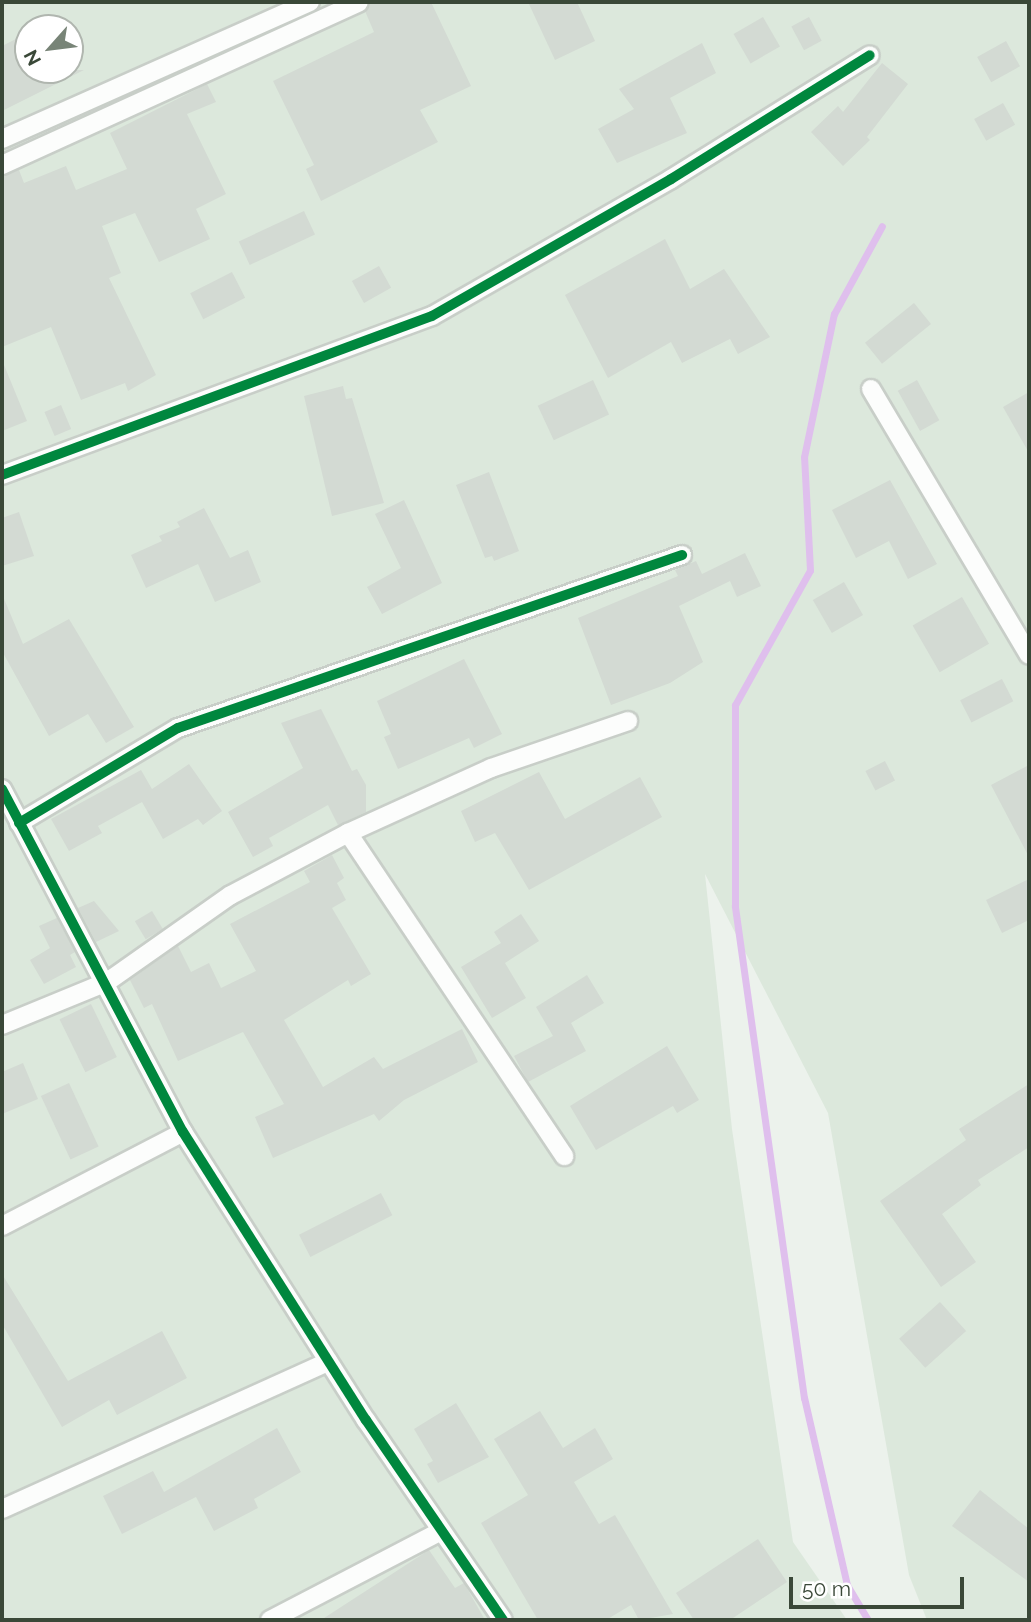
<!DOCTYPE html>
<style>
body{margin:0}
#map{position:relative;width:1031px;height:1622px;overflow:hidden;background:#ecf2ec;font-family:Raleway,sans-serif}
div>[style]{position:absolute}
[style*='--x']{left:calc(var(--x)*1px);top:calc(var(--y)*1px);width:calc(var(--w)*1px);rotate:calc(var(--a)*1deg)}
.residential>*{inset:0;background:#dce8dc}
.stream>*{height:7px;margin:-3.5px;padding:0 3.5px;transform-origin:3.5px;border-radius:3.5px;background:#dfbfed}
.building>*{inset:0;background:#d3dad3;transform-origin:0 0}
.roads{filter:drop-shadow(2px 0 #c8cec8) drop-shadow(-2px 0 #c8cec8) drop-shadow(0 2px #c8cec8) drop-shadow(0 -2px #c8cec8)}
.minor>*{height:18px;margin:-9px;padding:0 9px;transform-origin:9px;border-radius:9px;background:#fcfdfc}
.cycleway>*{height:10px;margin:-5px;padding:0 5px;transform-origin:5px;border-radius:5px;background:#00873e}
span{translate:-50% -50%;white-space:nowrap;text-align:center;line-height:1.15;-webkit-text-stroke:5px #fff;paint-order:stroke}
.frame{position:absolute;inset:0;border:4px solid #3a4838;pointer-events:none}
.north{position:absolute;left:14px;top:14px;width:70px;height:70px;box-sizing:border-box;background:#fff;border:2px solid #b0b6af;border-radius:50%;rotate:242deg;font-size:19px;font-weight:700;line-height:28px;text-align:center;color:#3a4838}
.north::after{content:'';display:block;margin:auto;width:24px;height:32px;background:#788477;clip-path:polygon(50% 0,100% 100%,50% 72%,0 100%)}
.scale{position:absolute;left:789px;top:1577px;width:175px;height:32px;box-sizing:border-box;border:4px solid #3a4838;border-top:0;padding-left:9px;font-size:21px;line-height:24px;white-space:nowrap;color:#3a4838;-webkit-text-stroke:5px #fff;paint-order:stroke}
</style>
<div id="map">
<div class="residential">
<div style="clip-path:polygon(evenodd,2px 2px,1029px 2px,1029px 1620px,927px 1620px,909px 1575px,828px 1113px,705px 874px,732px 1129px,793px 1542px,847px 1620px,2px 1620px,2px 2px,28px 28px,70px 28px,70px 70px,28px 70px,28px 28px)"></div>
</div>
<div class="stream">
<div style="--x:868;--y:1620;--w:41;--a:-121"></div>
<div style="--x:847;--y:1585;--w:192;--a:-102.9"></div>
<div style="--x:804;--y:1398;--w:497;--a:-98"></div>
<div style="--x:735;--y:906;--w:201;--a:-90"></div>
<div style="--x:735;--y:705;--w:154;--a:-60.9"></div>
<div style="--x:810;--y:570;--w:113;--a:-93"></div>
<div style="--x:804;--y:457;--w:146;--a:-78.2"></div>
<div style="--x:834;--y:314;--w:100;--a:-61.4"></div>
</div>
<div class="building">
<div style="clip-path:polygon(370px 2px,431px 2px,471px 86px,420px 110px,438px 142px,321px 201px,306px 169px,314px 165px,273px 81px,374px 32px,365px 11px)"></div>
<div style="clip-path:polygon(528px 2px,577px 2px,595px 41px,555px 60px)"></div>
<div style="left:763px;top:17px;width:34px;height:34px;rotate:60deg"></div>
<div style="left:809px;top:17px;width:27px;height:20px;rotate:62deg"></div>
<div style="clip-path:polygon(28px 33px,28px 70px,84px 70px,2px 111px,2px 46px)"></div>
<div style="left:1006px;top:41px;width:29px;height:33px;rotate:61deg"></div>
<div style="clip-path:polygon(702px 43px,716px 73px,670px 98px,687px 133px,617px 163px,598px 129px,634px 109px,619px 89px)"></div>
<div style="clip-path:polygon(882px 63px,908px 84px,867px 137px,870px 140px,843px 166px,811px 132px,838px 106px,843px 112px)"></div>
<div style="clip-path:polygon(207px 84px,216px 102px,187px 114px,226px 194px,196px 209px,210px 239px,159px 262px,135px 213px,102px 226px,121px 273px,109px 278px,156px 375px,128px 391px,125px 383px,81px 400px,51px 327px,2px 347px,2px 176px,19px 170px,24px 183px,66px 166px,76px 190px,127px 169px,110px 133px)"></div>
<div style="left:1003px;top:103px;width:25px;height:33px;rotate:61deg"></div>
<div style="left:304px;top:211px;width:26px;height:72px;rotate:65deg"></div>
<div style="clip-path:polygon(665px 239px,690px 289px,724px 269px,770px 337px,738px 354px,730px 339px,682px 363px,671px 342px,608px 378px,565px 295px)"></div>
<div style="left:379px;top:266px;width:25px;height:31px;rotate:61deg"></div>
<div style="left:232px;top:272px;width:29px;height:47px;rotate:63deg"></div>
<div style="left:914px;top:303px;width:27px;height:63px;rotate:51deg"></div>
<div style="clip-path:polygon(2px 360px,27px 421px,2px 431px)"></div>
<div style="left:593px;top:380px;width:38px;height:61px;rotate:65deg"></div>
<div style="left:917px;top:380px;width:46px;height:22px;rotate:61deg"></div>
<div style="clip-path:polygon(343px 386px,346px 399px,352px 398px,384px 503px,332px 516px,304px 396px)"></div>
<div style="clip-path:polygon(1029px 392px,1029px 453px,1003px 407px)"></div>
<div style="left:61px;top:405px;width:26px;height:18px;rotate:67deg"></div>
<div style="clip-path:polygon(489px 472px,519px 551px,494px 561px,492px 556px,485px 558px,456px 485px)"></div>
<div style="clip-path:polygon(890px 480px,937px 564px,908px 579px,889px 541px,856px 558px,832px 510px)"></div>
<div style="clip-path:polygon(404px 500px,442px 583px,382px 614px,367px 587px,401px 568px,375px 514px)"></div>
<div style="clip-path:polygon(204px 508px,230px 558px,248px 550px,261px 582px,215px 602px,198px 564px,146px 588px,131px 555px,162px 541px,159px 536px,180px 527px,177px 522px)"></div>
<div style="clip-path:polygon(19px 512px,34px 556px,2px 566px,2px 518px)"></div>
<div style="clip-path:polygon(745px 553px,761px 586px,737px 597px,730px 581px,679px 606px,703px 662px,670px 683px,611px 705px,578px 618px,678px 576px,675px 570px,696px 561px,702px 574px)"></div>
<div style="left:844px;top:582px;width:38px;height:36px;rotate:60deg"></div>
<div style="clip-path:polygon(2px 594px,23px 644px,69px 619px,134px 727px,106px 743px,88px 714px,49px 736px,2px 651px)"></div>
<div style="left:962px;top:597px;width:54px;height:57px;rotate:60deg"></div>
<div style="clip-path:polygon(464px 659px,502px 734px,474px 748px,469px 738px,398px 769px,384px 737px,391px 734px,377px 701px)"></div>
<div style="left:1002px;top:679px;width:25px;height:47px;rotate:63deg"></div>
<div style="clip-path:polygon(321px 709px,352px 771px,357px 769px,366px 785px,366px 812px,338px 825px,328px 805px,269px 838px,273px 846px,253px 857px,228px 812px,303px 768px,281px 723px)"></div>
<div style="left:885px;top:761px;width:22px;height:22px;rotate:63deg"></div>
<div style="clip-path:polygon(189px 764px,222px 811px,203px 825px,198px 819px,163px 839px,142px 802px,98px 826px,102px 833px,69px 851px,51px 819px,141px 770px,152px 789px)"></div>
<div style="clip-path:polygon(1029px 765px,1029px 857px,991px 785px)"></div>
<div style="clip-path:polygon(539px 772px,565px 819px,640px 777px,662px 817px,529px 890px,495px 833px,475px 842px,461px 811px)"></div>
<div style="clip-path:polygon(332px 855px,344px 878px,337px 883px,346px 900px,332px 908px,371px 974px,351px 986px,348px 980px,284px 1020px,323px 1087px,374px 1057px,383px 1069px,462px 1029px,478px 1062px,404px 1100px,379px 1121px,374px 1114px,273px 1158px,255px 1117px,284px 1104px,243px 1032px,178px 1061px,152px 1004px,144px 1008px,130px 980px,178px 946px,191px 972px,209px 963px,221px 988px,256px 971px,230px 924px,310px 882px,304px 871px)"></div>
<div style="clip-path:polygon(1029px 879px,1029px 920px,1002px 933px,986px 900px)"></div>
<div style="clip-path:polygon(94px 901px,119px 931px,96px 942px,78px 908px)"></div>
<div style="left:152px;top:911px;width:21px;height:20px;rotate:59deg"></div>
<div style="clip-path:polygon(521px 914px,539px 941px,505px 963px,526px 998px,492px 1018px,461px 967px,501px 943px,494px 932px)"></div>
<div style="clip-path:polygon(57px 918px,75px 952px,70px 955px,76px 967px,44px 984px,30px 960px,50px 948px,39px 926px)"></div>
<div style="clip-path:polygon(587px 975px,604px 1003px,571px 1023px,586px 1051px,528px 1082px,514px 1056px,553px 1036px,536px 1007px)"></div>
<div style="left:91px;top:1004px;width:59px;height:35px;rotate:64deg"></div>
<div style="clip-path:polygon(667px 1046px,699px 1100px,677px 1113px,673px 1106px,596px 1150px,570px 1106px)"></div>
<div style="clip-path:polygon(23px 1063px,38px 1099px,2px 1114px,2px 1072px)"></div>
<div style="left:69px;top:1083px;width:70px;height:31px;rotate:65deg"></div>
<div style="clip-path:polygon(1029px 1084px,1029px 1147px,978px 1180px,981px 1185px,942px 1214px,976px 1262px,941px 1287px,880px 1201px,966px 1140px,959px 1129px)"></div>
<div style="left:381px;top:1193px;width:25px;height:92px;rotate:63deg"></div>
<div style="clip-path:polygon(2px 1274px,68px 1381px,162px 1331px,187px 1378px,117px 1415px,109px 1400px,62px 1427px,2px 1324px)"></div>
<div style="left:940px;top:1302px;width:39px;height:55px;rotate:48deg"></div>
<div style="clip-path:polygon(456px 1403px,489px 1457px,438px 1483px,427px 1464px,433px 1461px,414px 1429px)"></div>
<div style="clip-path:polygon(540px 1411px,563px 1448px,595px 1428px,613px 1459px,574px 1482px,599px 1524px,615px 1515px,673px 1614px,639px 1620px,631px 1605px,606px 1620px,538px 1620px,481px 1523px,528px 1495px,494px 1439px)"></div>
<div style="clip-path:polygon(277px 1428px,301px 1472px,254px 1499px,258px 1508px,214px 1531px,196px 1497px,122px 1534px,103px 1496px,153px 1471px,164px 1492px)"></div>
<div style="clip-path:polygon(980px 1490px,1029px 1529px,1029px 1582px,952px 1526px)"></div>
<div style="clip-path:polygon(758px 1539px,787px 1582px,730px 1620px,694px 1620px,676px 1593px)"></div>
<div style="clip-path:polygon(429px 1550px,455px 1588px,464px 1583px,485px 1620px,321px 1620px)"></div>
</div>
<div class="roads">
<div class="minor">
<div style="--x:2;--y:139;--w:337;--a:-24"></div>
<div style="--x:2;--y:165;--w:392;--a:-24.5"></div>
<div style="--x:871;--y:389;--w:309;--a:59.3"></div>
<div style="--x:2;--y:475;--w:458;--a:-20.3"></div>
<div style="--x:432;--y:316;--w:275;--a:-29.8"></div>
<div style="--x:671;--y:179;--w:234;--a:-31.9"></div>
<div style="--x:2;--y:789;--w:388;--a:62.2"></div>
<div style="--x:183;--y:1132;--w:341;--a:57.6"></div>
<div style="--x:366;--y:1420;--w:242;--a:55.6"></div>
<div style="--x:19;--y:823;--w:185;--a:-30.9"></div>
<div style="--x:178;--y:728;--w:533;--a:-18.94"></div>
<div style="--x:348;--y:833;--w:389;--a:56.2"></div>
<div style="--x:2;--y:1025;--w:113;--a:-22.3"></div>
<div style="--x:107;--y:982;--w:151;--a:-35.1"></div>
<div style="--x:231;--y:895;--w:132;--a:-27.9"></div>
<div style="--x:348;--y:833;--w:157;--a:-24.4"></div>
<div style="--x:491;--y:768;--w:145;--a:-18.9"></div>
<div style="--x:2;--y:1226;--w:204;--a:-27.4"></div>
<div style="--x:2;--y:1509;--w:358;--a:-24.3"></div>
<div style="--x:270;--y:1620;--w:191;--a:-27.5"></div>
</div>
</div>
<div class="cycleway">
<div style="--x:2;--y:475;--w:458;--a:-20.3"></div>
<div style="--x:432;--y:316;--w:275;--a:-29.8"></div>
<div style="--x:671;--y:179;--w:234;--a:-31.9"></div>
<div style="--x:2;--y:789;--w:388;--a:62.2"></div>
<div style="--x:183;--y:1132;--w:341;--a:57.6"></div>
<div style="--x:366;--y:1420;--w:242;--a:55.6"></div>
<div style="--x:19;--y:823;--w:185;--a:-30.9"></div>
<div style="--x:178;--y:728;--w:533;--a:-18.94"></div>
</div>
<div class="frame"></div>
<div class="north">N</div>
<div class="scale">50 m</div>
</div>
